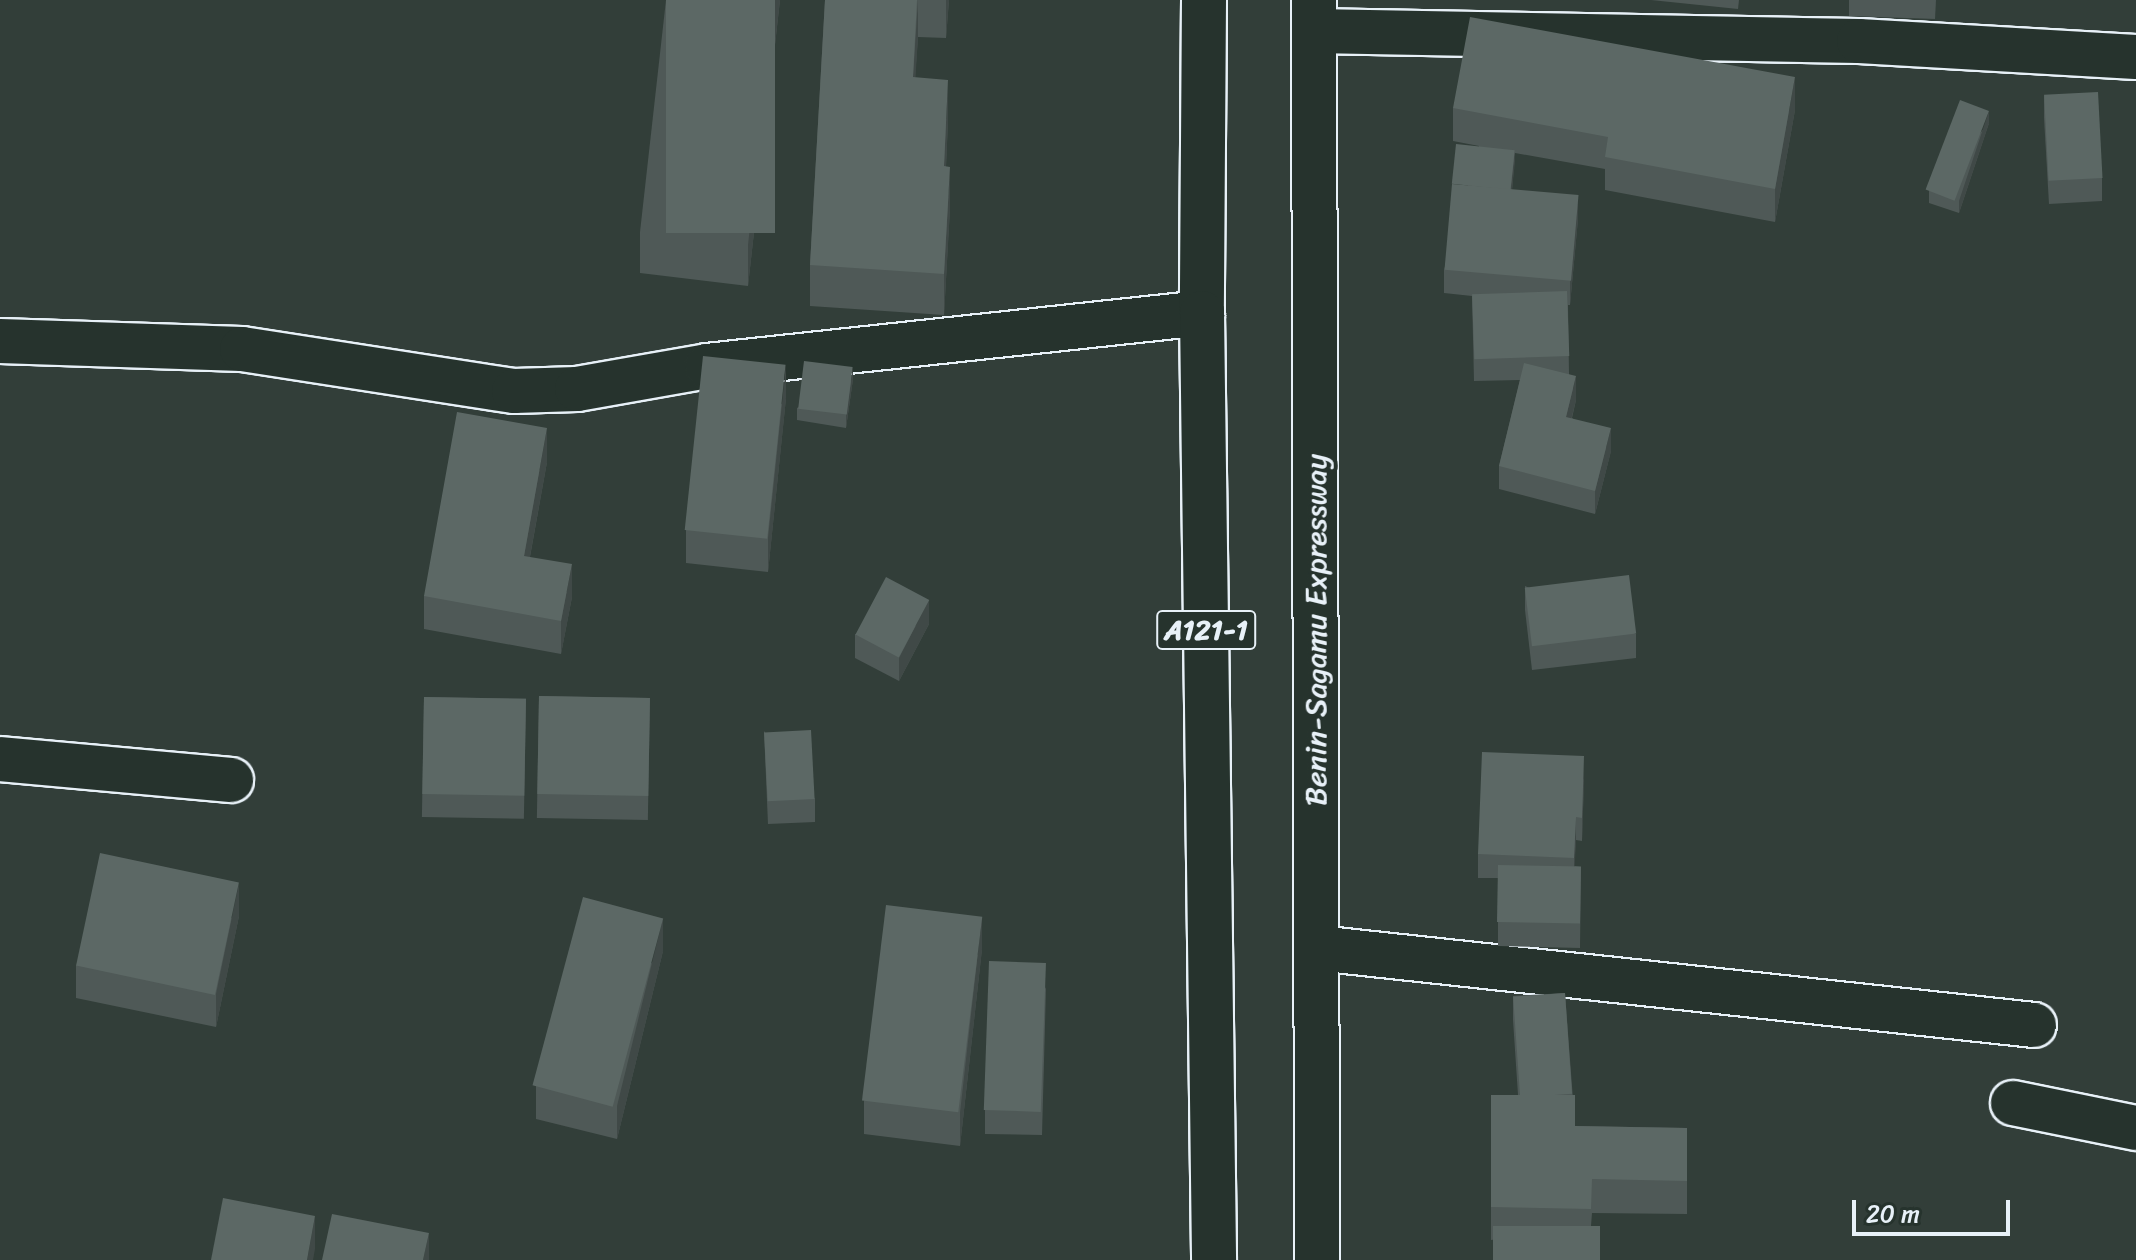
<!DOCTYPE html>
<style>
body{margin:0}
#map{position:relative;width:2136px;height:1260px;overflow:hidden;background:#323e39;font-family:Sriracha,sans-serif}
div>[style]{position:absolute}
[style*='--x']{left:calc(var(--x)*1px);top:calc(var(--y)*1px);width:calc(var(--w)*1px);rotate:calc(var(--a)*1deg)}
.roads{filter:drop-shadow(2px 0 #e8f1f8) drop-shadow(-2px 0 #e8f1f8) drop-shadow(0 2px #e8f1f8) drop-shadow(0 -2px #e8f1f8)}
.street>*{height:44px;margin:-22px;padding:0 22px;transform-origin:22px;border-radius:22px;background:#26332d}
.highway>*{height:44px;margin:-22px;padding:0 22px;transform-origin:22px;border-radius:22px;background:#26332d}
.wall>*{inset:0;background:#4f5957;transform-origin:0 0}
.shaded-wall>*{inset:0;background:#404947}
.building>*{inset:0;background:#5c6865;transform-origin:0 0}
span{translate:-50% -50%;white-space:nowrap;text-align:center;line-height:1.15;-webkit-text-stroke:8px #26332d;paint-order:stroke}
.shield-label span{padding:2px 6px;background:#26332d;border:2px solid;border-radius:6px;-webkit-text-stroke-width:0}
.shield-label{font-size:28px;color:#e8f1f8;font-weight:700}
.street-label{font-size:30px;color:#e8f1f8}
.scale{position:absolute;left:1852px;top:1200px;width:158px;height:36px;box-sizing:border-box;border:4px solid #e8f1f8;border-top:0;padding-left:10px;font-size:24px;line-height:28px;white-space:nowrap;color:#e8f1f8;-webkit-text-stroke:6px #26332d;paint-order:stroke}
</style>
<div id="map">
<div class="roads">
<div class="street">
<div style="--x:1314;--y:31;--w:545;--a:1.05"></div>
<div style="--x:1859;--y:41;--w:277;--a:3.3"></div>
<div style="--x:0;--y:341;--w:242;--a:1.9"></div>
<div style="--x:242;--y:349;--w:275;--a:8.8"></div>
<div style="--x:514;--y:391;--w:63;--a:-1.8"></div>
<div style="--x:577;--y:389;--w:132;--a:-10"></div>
<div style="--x:707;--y:366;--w:498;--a:-6.1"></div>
<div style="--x:0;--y:759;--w:232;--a:5.2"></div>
<div style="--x:1317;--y:948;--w:721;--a:6.13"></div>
<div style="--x:2013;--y:1103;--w:126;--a:11.5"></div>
</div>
<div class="highway">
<div style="--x:1204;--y:0;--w:313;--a:90.4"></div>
<div style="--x:1202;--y:313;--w:947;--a:89.27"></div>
<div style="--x:1314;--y:0;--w:1260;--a:89.86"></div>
</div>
</div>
<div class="wall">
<div style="clip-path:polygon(666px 0,780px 0,748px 286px,640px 273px,640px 232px)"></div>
<div style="clip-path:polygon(825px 0,949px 0,946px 38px,918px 37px,915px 78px,948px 121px,946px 167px,950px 208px,944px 315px,810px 306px,810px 265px)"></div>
<div style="clip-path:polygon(1651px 0,1739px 0,1738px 9px)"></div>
<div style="clip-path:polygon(1849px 0,1936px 0,1935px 19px,1849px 16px)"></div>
<div style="clip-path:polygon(2044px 95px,2102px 178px,2102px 201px,2049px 204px,2044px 118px)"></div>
<div style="clip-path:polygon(1453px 108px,1795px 110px,1775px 222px,1605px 190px,1605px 169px,1515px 153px,1512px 190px,1578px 219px,1570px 305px,1568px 305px,1569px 374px,1576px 400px,1572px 418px,1611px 451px,1595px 514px,1499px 489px,1499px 466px,1520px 380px,1474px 381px,1472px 296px,1444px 293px,1444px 270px,1479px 146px,1453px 141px)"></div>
<div style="clip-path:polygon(1989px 123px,1959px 213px,1929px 203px,1929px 191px)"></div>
<div style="clip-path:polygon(853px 379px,846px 428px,797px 420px,797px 408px)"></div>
<div style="clip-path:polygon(786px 398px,768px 572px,686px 563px,686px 530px)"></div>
<div style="clip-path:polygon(547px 462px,530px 557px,572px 597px,561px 654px,424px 629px,424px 596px)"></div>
<div style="clip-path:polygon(1525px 586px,1636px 634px,1636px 658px,1532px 670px,1525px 610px)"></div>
<div style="clip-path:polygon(929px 624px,899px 681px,855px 658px,855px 634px)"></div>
<div style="left:539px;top:696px;width:111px;height:122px;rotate:1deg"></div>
<div style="left:424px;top:697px;width:102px;height:120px;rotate:1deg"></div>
<div style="clip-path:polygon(764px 731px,815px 799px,815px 822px,768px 824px)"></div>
<div style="clip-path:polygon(1584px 779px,1582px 841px,1576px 840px,1574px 866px,1581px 867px,1580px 948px,1498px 946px,1498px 878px,1478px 878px,1478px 854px)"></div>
<div style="clip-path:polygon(239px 916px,216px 1027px,76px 998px,76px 965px)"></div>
<div style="clip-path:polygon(982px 949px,960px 1146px,864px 1134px,864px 1101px)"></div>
<div style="clip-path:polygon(663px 951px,617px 1139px,536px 1119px,536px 1086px)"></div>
<div style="clip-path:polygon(1046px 987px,1042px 1135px,985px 1134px,985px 1110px)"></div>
<div style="clip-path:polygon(1565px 993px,1575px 1126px,1687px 1128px,1687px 1214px,1592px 1213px,1591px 1226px,1491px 1240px,1491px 1095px,1518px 1095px,1513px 1020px,1513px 996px)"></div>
</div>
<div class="shaded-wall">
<div style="clip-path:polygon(775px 0,780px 0,748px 286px,748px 245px)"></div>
<div style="clip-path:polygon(918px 0,918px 37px,913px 118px,913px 77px)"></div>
<div style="clip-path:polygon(946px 0,949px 0,946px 38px)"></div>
<div style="clip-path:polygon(1795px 77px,1795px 110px,1775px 222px,1775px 189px)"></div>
<div style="clip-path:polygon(948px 80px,948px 121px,944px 207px,944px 166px)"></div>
<div style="clip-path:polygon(1989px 111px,1989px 123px,1959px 213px,1959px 201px)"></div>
<div style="clip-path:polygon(1515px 150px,1515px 162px,1510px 208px,1510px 196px)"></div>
<div style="clip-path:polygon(950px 167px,950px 208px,944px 315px,944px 274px)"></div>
<div style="clip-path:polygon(1578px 196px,1578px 219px,1570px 305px,1570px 282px)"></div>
<div style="clip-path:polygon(786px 365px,786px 398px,768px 572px,768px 538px)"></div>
<div style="clip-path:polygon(853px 367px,853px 379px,846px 428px,846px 416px)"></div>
<div style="clip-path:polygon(1576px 376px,1576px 400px,1566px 440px,1566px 417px)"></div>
<div style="clip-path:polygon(547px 428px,547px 462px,524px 589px,524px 556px)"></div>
<div style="clip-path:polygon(1611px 428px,1611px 451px,1595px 514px,1595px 491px)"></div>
<div style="clip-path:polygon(572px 564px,572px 597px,561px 654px,561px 621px)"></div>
<div style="clip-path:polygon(929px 600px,929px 624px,899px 681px,899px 658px)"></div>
<div style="clip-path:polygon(1584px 756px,1584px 779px,1582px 841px,1582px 818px)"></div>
<div style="clip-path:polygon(1576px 817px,1576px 840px,1574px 881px,1574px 858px)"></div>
<div style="clip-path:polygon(239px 883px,239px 916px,216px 1027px,216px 994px)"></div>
<div style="clip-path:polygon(982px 916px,982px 949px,960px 1146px,960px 1113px)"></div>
<div style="clip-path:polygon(663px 918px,663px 951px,617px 1139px,617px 1106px)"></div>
<div style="clip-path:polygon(315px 1216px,315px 1249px,313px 1260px,307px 1260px)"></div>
<div style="clip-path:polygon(429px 1233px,429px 1260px,423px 1260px)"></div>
</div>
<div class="building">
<div style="left:666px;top:0;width:109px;height:233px"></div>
<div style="clip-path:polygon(825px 0,917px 0,913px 77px,948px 80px,944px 166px,950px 167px,944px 274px,810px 265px)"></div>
<div style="clip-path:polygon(1470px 17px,1795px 77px,1775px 189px,1605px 157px,1608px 137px,1453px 108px)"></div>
<div style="left:2098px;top:92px;width:86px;height:54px;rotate:87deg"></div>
<div style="left:1960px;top:100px;width:31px;height:96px;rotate:21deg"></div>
<div style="left:1456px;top:144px;width:59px;height:40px;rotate:6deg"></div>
<div style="left:1452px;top:184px;width:127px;height:86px;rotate:5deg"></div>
<div style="left:1567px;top:291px;width:65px;height:95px;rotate:88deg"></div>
<div style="left:703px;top:356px;width:83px;height:175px;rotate:6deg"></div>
<div style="left:804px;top:361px;width:49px;height:48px;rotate:7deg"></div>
<div style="clip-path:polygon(1524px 363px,1576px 376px,1566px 417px,1611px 428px,1595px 491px,1499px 466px)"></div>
<div style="clip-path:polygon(457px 412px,547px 428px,524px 556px,572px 564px,561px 621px,424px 596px)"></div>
<div style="left:1629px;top:575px;width:59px;height:105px;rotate:83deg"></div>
<div style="left:886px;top:577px;width:49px;height:65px;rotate:28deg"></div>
<div style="left:539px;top:696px;width:111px;height:98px;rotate:1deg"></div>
<div style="left:424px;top:697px;width:102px;height:97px;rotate:1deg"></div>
<div style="left:811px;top:730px;width:69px;height:47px;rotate:87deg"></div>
<div style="clip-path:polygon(1482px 752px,1584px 756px,1582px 818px,1576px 817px,1574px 858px,1478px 854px)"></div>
<div style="left:100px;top:853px;width:142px;height:115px;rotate:12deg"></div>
<div style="left:1498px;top:865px;width:83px;height:57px;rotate:1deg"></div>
<div style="left:583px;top:897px;width:83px;height:195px;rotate:15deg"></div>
<div style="left:886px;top:905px;width:97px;height:197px;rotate:7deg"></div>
<div style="left:989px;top:961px;width:57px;height:149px;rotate:2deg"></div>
<div style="left:1565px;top:993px;width:101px;height:52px;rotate:86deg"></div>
<div style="clip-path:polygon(1491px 1095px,1575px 1095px,1575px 1126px,1687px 1128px,1687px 1181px,1592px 1179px,1591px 1209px,1491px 1207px)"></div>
<div style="clip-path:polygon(223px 1198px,315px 1216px,307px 1260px,211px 1260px)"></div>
<div style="clip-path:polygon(332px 1214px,429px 1233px,423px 1260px,322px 1260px)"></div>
<div style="left:1600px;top:1226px;width:34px;height:107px;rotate:90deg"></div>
</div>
<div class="shield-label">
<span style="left:1206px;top:630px">A121-1</span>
</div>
<div class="street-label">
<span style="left:1316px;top:630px;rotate:-90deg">Benin-Sagamu Expressway</span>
</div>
<div class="scale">20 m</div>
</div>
